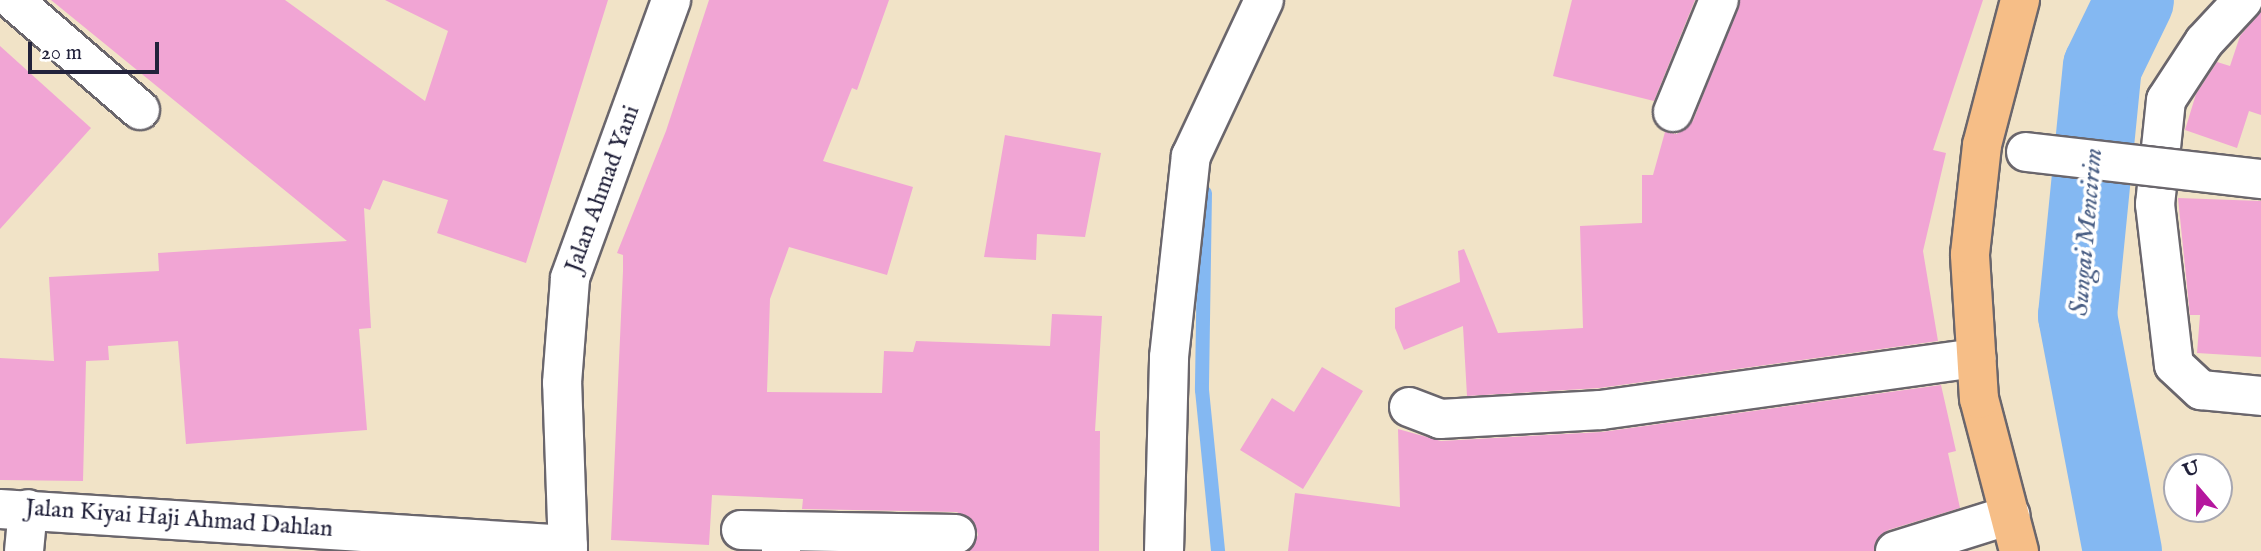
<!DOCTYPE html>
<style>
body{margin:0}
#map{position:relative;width:2261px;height:551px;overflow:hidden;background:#f1e3c7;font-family:"IM FELL English",serif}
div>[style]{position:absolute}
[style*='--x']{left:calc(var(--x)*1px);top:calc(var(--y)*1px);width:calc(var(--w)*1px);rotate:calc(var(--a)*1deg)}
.stream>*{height:14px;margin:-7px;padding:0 7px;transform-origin:7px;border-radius:7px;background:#84b8f2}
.river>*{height:79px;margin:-39.5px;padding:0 39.5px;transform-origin:39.5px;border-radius:39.5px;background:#84b8f2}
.building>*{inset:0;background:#f1a5d4}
.roads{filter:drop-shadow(2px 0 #6a666c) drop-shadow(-2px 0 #6a666c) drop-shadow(0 2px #6a666c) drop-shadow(0 -2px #6a666c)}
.minor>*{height:38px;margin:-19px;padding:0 19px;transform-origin:19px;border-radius:19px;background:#fff}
.tertiary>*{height:38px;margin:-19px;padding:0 19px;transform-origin:19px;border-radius:19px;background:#fff}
.primary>*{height:38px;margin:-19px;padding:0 19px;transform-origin:19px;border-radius:19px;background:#f6be87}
.bridges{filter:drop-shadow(2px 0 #6a666c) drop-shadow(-2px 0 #6a666c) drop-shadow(0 2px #6a666c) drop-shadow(0 -2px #6a666c)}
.minor-bridge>*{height:38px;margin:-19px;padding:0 19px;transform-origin:19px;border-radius:19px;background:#fff}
span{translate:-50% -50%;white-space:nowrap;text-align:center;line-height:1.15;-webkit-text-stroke:7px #fff;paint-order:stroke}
.street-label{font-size:24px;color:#22223b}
.water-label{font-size:26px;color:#495e84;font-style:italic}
.north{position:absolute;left:2163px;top:453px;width:70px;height:70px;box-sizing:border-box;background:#fff;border:2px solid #a7a7b1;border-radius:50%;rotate:340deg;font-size:19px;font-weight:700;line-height:28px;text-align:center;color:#22223b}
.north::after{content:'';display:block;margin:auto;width:24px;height:32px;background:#b5179e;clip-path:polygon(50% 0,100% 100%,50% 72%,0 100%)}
.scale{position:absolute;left:28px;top:42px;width:131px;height:32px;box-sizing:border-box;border:4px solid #22223b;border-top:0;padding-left:9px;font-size:21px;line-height:24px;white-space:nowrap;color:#22223b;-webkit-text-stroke:5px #fff;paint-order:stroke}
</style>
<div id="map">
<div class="stream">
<div style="--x:1205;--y:193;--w:197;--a:90.9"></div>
<div style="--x:1202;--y:390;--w:162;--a:84.3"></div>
</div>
<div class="river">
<div style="--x:2122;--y:551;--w:240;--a:-100.8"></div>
<div style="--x:2077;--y:315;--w:250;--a:-84.3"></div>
<div style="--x:2102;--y:66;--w:73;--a:-64.1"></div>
</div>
<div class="building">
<div style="clip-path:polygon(51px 0,285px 0,425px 101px,448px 31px,385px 0,608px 0,526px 263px,437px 233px,448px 200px,383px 180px,370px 210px,364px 208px,371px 328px,359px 329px,367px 430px,186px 444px,178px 341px,108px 346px,109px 360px,86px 361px,83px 481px,0 480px,0 358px,54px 361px,49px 277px,159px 271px,158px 253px,347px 241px)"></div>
<div style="clip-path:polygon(709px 0,889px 0,857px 90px,852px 88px,823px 161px,913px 187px,887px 275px,789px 247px,770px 299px,767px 392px,882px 393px,884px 351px,913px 352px,916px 341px,1050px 346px,1052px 314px,1102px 316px,1095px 431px,1100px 431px,1099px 551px,969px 551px,978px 535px,975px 524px,957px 512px,802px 509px,803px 499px,712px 495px,709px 545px,611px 540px,623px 271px,623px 255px,617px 253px,666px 131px)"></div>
<div style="clip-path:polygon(1572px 0,1695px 0,1654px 101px,1553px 76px)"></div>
<div style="clip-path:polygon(1740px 0,1983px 0,1933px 150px,1946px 153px,1923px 251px,1938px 341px,1599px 388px,1467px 396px,1463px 326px,1404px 350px,1395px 328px,1395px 308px,1460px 282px,1458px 251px,1464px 249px,1498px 333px,1583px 328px,1580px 226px,1642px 223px,1642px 175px,1653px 175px,1665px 132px,1677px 134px,1693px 121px)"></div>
<div style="clip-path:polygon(2261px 11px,2261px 115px,2249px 111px,2237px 148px,2185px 130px,2196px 94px,2217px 62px,2230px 66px,2240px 36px)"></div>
<div style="clip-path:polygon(0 46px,91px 128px,0 229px)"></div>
<div style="clip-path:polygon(1005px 135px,1101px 153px,1085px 237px,1037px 234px,1036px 260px,984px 257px)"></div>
<div style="clip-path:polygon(2178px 198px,2261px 201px,2261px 357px,2197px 353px,2200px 315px,2190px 315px)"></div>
<div style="clip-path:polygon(1322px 367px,1363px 391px,1303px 489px,1240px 450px,1272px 398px,1294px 412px)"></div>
<div style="clip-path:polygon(1941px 385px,1956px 451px,1948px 453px,1960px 508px,1888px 530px,1879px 537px,1874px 551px,1288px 551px,1295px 493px,1400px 507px,1398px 429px,1441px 441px,1602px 432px)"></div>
</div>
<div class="roads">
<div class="minor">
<div style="--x:13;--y:0;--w:168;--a:40.9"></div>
<div style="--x:2243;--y:0;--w:57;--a:132.9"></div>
<div style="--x:2204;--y:42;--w:69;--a:123.2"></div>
<div style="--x:2166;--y:100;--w:105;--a:96"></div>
<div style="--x:2155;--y:204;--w:162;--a:83.3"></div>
<div style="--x:2174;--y:365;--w:37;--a:43"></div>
<div style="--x:2201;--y:390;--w:60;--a:5.7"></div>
<div style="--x:1673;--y:112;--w:121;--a:-67.7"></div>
<div style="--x:1409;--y:407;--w:33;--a:21"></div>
<div style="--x:1440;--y:419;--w:161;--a:-3.2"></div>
<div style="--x:1601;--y:410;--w:379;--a:-7.9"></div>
<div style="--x:741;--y:530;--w:40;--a:1.4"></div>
<div style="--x:781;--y:531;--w:20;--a:90"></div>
<div style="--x:781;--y:531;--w:175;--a:1"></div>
<div style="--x:24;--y:551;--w:42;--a:-84.6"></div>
<div style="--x:1164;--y:551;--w:194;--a:-88.5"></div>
<div style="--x:1169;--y:357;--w:202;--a:-83.8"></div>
<div style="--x:1191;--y:156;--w:172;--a:-64.9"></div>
<div style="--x:1895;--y:551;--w:121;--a:-17.4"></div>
</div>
<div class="tertiary">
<div style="--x:0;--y:509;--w:569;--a:3.63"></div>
<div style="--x:568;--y:551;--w:168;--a:-92"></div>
<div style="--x:562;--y:383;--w:105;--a:-85.6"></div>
<div style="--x:570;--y:278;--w:296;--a:-70"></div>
</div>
<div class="primary">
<div style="--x:2019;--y:551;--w:157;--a:-104.7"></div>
<div style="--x:1979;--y:399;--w:145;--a:-93.6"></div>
<div style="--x:1970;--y:254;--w:110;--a:-83.7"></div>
<div style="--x:1982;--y:145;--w:150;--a:-75.3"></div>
</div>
</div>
<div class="bridges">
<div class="minor-bridge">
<div style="--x:2026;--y:152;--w:237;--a:6.6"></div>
</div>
</div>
<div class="street-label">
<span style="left:603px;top:189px;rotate:-70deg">Jalan Ahmad Yani</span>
<span style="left:179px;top:519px;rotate:4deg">Jalan Kiyai Haji Ahmad Dahlan</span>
</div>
<div class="water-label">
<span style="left:2087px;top:232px;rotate:-85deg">Sungai Mencirim</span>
</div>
<div class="north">U</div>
<div class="scale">20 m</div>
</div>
